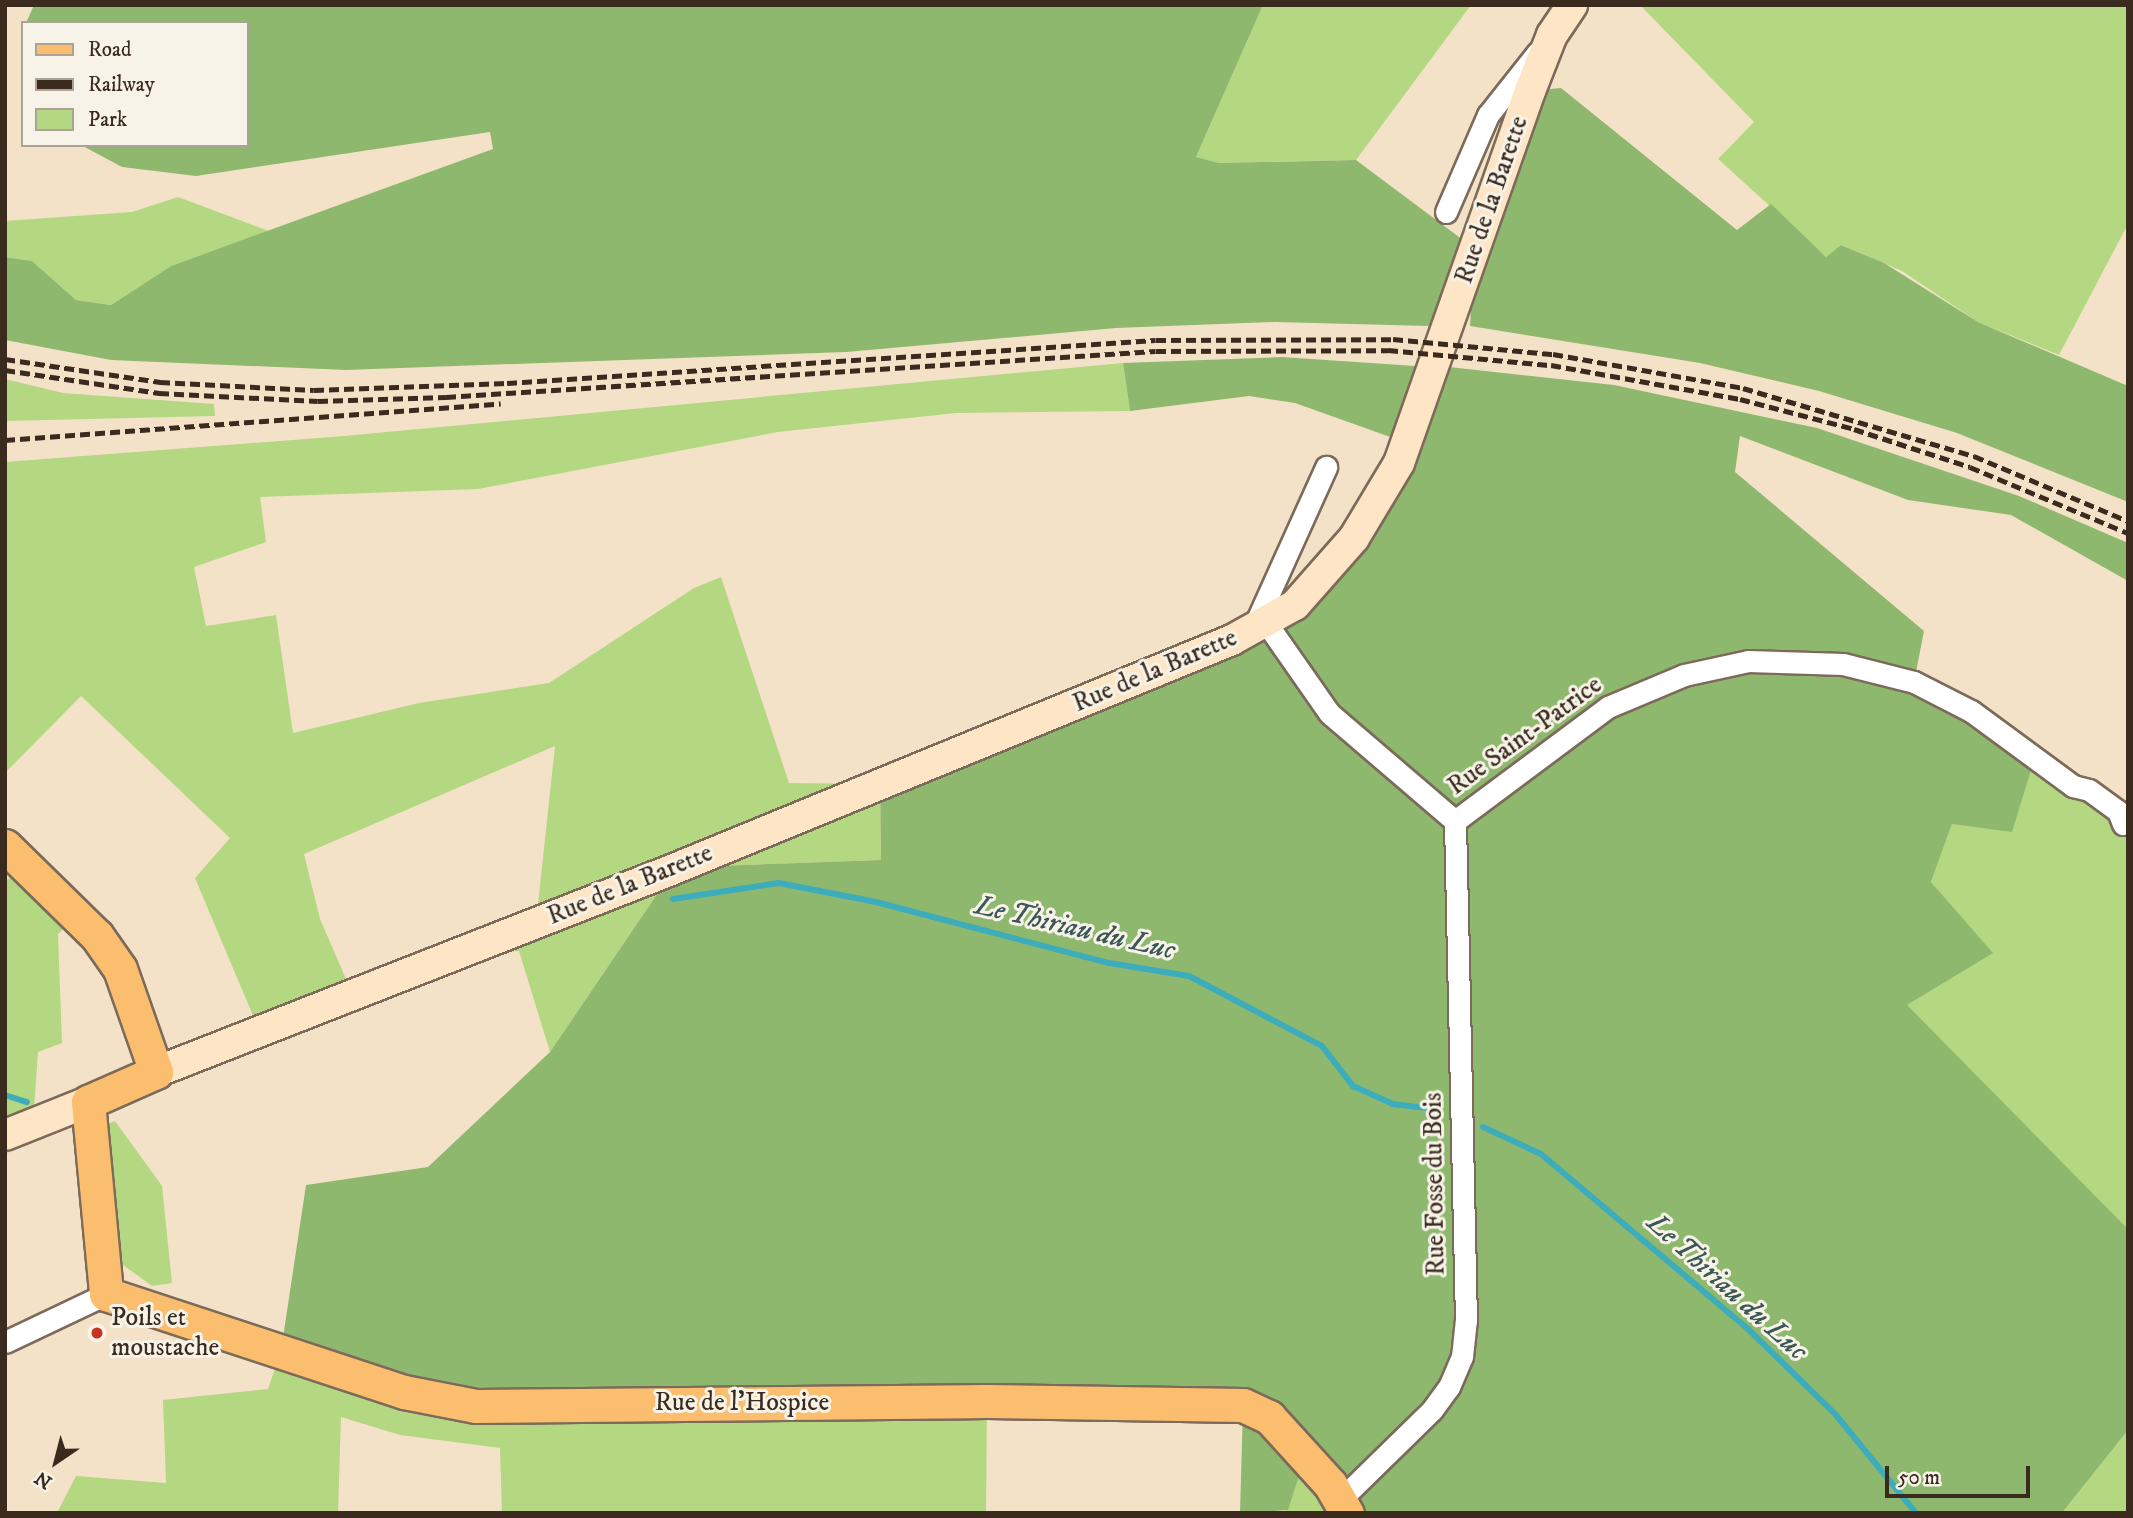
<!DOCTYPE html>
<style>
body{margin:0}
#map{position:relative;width:2133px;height:1518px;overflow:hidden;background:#f4e2c8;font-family:"IM FELL DW Pica",serif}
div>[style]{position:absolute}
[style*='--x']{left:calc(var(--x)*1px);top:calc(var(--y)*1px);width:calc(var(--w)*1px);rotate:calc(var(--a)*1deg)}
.green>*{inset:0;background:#b4d881}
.forest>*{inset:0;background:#8fb86f}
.stream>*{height:6px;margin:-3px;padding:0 3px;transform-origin:3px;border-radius:3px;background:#3dacbb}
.roads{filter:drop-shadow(2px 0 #7c6a5a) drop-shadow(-2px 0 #7c6a5a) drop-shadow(0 2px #7c6a5a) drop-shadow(0 -2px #7c6a5a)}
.street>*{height:21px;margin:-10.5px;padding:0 10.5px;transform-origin:10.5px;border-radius:10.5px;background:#fff}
.secondary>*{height:30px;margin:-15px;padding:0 15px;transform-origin:15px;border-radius:15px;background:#fde5c5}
.primary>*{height:33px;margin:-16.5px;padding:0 16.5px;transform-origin:16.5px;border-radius:16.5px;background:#fbbe6e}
.rail>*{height:5px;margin-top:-2.5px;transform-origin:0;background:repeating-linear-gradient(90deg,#3b2a1e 0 10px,transparent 0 15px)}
.dots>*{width:19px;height:19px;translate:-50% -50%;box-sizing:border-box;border:4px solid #f7f3e8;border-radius:50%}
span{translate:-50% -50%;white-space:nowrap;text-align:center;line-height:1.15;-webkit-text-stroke:6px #f7f3e8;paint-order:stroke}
.street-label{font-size:26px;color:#3b2a1e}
.poi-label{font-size:26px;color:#3b2a1e}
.left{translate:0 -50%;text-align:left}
.water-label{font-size:28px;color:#3c5855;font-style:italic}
.frame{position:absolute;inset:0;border:7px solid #3b2a1e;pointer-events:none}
.legend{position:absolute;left:21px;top:21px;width:228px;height:126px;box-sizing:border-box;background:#f7f3e8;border:2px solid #aca397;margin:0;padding:9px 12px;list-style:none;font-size:21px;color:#3b2a1e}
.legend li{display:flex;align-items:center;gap:14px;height:35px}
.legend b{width:35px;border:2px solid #aca397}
.north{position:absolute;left:21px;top:1427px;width:70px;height:70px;-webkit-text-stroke:5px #f7f3e8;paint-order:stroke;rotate:215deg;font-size:19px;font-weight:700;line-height:28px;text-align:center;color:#3b2a1e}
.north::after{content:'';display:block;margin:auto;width:24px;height:32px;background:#3b2a1e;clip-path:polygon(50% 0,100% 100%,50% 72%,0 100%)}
.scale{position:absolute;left:1885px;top:1466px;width:145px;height:32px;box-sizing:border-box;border:4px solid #3b2a1e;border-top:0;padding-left:9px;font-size:21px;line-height:24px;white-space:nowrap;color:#3b2a1e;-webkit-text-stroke:5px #f7f3e8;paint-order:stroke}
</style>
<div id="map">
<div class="green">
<div style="clip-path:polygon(1263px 5px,1471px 5px,1356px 160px,1218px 163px,1196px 157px)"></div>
<div style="clip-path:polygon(1640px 5px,2128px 5px,2128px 224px,2059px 355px,1978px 322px,1902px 271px,1842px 245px,1826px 257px,1718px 159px,1754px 122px)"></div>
<div style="clip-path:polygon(178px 197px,269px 231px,171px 266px,111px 305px,76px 300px,32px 261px,5px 257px,5px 221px,132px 212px)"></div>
<div style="clip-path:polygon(1123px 363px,1130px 411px,956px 413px,778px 432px,478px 489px,260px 497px,266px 542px,194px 567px,206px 626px,276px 615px,293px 733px,419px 703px,549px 683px,694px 588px,721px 577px,789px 783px,880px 784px,881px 860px,715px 866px,664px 884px,550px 1052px,519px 951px,454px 955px,536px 923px,555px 746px,304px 854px,320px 919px,353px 995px,254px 1018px,195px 878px,230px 838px,81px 696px,5px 773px,5px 462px,344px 436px)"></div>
<div style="clip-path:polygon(5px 379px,63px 393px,214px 404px,215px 416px,5px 421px)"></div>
<div style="clip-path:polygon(2035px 757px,2128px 827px,2128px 1229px,1906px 1005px,1992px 953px,1931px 882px,1952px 824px)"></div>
<div style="clip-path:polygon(14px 873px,68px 925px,58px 934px,62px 1043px,38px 1052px,33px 1123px,5px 1135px,5px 882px)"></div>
<div style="clip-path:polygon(115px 1121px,162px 1186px,172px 1283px,152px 1286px,123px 1265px,104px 1125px)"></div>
<div style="clip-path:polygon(281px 1351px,987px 1401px,986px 1513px,502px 1513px,500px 1448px,400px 1435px,341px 1417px,338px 1513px,57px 1513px,76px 1476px,166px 1483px,163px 1400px,268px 1389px)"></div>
<div style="clip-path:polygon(2128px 1430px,2128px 1513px,2062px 1513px)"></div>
<div style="clip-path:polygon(1305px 1456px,1329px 1513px,1284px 1513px)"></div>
</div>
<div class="forest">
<div style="clip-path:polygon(34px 5px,1263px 5px,1196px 157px,1219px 163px,1356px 160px,1475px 249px,1530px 91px,1561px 88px,1737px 230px,1771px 204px,1826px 257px,1841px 245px,1884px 263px,1978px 322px,2128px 386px,2128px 502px,1957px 433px,1819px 391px,1700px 363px,1470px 326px,1474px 251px,1429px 326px,1275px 322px,1116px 328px,846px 352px,346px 370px,111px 360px,5px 340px,5px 257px,32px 261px,76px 300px,111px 305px,171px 266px,493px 149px,490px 132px,196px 176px,122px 167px,81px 145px,247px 145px,247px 23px,26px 23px)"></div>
<div style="clip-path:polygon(1282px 357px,1415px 366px,1408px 441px,1449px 367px,1614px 385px,1817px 428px,2019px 496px,2128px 543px,2128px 581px,2011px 515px,1908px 500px,1740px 436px,1735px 472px,1924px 631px,1914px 682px,2035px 757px,2012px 832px,1952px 824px,1931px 882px,1993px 953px,1907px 1005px,2128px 1229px,2128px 1430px,2062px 1513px,1329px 1513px,1305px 1457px,1288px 1510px,1240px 1513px,1243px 1406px,476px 1406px,281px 1351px,306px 1185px,428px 1167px,550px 1052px,664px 884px,715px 866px,881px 860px,880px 784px,1295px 605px,1407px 443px,1295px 403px,1249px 396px,1130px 411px,1123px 363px)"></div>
</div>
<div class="stream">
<div style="--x:673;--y:899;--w:107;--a:-8.6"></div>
<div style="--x:779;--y:883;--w:99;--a:11.1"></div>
<div style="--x:876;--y:902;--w:241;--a:14.7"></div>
<div style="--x:1109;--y:963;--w:81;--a:9.2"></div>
<div style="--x:1189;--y:976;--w:150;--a:27.8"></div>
<div style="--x:1322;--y:1046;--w:51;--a:52.2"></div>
<div style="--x:1353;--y:1086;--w:44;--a:24.2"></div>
<div style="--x:1393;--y:1104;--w:38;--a:7"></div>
<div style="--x:5;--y:1095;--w:23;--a:18"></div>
<div style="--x:1483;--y:1127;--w:64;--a:25"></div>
<div style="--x:1541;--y:1154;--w:271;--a:40.2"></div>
<div style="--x:1748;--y:1329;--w:123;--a:44.3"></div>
<div style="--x:1836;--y:1415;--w:127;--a:50.8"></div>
</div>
<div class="roads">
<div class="street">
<div style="--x:1446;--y:212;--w:106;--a:-66.6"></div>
<div style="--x:1488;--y:115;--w:80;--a:-51.6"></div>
<div style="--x:1267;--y:624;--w:108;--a:55.1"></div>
<div style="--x:1329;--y:713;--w:166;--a:40.6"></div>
<div style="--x:1253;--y:629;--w:178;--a:-65.7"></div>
<div style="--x:1455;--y:821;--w:191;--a:-36.7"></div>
<div style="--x:1608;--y:707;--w:82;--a:-22.8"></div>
<div style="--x:1684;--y:675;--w:66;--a:-12.3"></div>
<div style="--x:1748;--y:661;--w:95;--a:1.8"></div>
<div style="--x:1843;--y:664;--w:73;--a:14.2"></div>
<div style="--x:1914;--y:682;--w:64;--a:27"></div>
<div style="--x:1971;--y:711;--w:127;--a:36.3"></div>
<div style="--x:2073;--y:786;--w:16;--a:14"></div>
<div style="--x:2089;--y:790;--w:36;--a:36"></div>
<div style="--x:2118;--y:811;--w:14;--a:69"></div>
<div style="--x:5;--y:1342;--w:112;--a:-25.4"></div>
<div style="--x:1341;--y:1499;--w:127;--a:-44.4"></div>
<div style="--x:1432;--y:1410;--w:29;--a:-54"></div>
<div style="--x:1449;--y:1387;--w:33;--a:-67"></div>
<div style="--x:1462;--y:1357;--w:36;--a:-84"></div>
<div style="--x:1466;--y:1321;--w:500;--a:-91.26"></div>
</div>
<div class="secondary">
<div style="--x:156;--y:1072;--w:551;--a:-21.4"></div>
<div style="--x:669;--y:871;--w:609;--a:-22.31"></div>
<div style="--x:1232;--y:640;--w:72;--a:-29.1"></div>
<div style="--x:1295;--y:605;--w:89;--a:-48.6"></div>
<div style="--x:1354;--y:538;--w:87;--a:-59"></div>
<div style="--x:1399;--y:463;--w:394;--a:-70.6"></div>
<div style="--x:1530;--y:91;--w:60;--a:-68.6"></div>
<div style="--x:1552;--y:35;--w:36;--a:-56"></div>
<div style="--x:5;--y:1135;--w:89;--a:-21.7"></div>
</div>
<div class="primary">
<div style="--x:5;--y:846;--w:129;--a:44.4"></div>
<div style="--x:97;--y:936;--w:40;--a:55.1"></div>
<div style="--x:120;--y:969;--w:109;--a:70.7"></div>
<div style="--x:156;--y:1072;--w:74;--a:156.2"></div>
<div style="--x:88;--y:1102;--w:193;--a:84.6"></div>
<div style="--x:106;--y:1294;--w:314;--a:18.2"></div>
<div style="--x:404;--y:1392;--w:73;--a:11"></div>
<div style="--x:476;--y:1406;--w:511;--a:-0.56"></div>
<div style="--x:987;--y:1401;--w:256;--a:0.9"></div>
<div style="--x:1243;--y:1405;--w:29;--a:25"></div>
<div style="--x:1269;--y:1417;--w:91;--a:47.7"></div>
<div style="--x:1330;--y:1484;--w:34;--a:60"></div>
</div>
</div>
<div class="rail">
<div style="--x:5;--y:359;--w:157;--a:8.4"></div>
<div style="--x:160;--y:382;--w:154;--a:3"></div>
<div style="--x:314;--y:390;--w:193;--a:-2.1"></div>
<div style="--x:507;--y:383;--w:650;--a:-3.79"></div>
<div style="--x:1156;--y:340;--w:237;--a:-0.2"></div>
<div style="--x:1393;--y:339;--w:161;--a:5.4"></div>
<div style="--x:1553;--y:354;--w:193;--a:10.1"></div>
<div style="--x:1743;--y:388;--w:241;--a:16.4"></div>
<div style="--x:1974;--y:456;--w:167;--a:22.9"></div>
<div style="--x:5;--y:370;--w:156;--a:8.5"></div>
<div style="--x:159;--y:393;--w:159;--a:2.9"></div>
<div style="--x:318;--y:401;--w:128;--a:-1.8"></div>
<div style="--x:446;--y:397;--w:711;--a:-3.71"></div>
<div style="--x:1156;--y:351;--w:232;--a:-0.2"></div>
<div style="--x:1388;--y:350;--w:164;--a:5.3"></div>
<div style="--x:1551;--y:365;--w:192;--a:10.2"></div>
<div style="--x:1740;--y:399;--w:118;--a:14.7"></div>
<div style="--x:1854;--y:429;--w:122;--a:18.1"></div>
<div style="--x:1970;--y:467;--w:171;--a:22.7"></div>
<div style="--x:5;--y:440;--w:497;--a:-4.2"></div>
</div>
<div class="dots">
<div style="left:97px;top:1333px;background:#c8321e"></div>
</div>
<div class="street-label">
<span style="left:1492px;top:200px;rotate:-71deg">Rue de la Barette</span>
<span style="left:1155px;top:671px;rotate:-23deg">Rue de la Barette</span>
<span style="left:1525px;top:736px;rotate:-36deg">Rue Saint-Patrice</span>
<span style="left:630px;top:885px;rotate:-22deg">Rue de la Barette</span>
<span style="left:1435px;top:1184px;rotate:-91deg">Rue Fosse du Bois</span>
<span style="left:742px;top:1403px">Rue de l'Hospice</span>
</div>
<div class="poi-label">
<span class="left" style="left:111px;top:1333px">Poils et<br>moustache</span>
</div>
<div class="water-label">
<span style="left:1075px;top:928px;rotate:13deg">Le Thiriau du Luc</span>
<span style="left:1727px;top:1287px;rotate:42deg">Le Thiriau du Luc</span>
</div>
<div class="frame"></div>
<ul class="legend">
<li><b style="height:9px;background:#fbbe6e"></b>Road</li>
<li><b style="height:9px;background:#3b2a1e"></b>Railway</li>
<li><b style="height:19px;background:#b4d881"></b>Park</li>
</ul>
<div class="north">N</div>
<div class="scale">50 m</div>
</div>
